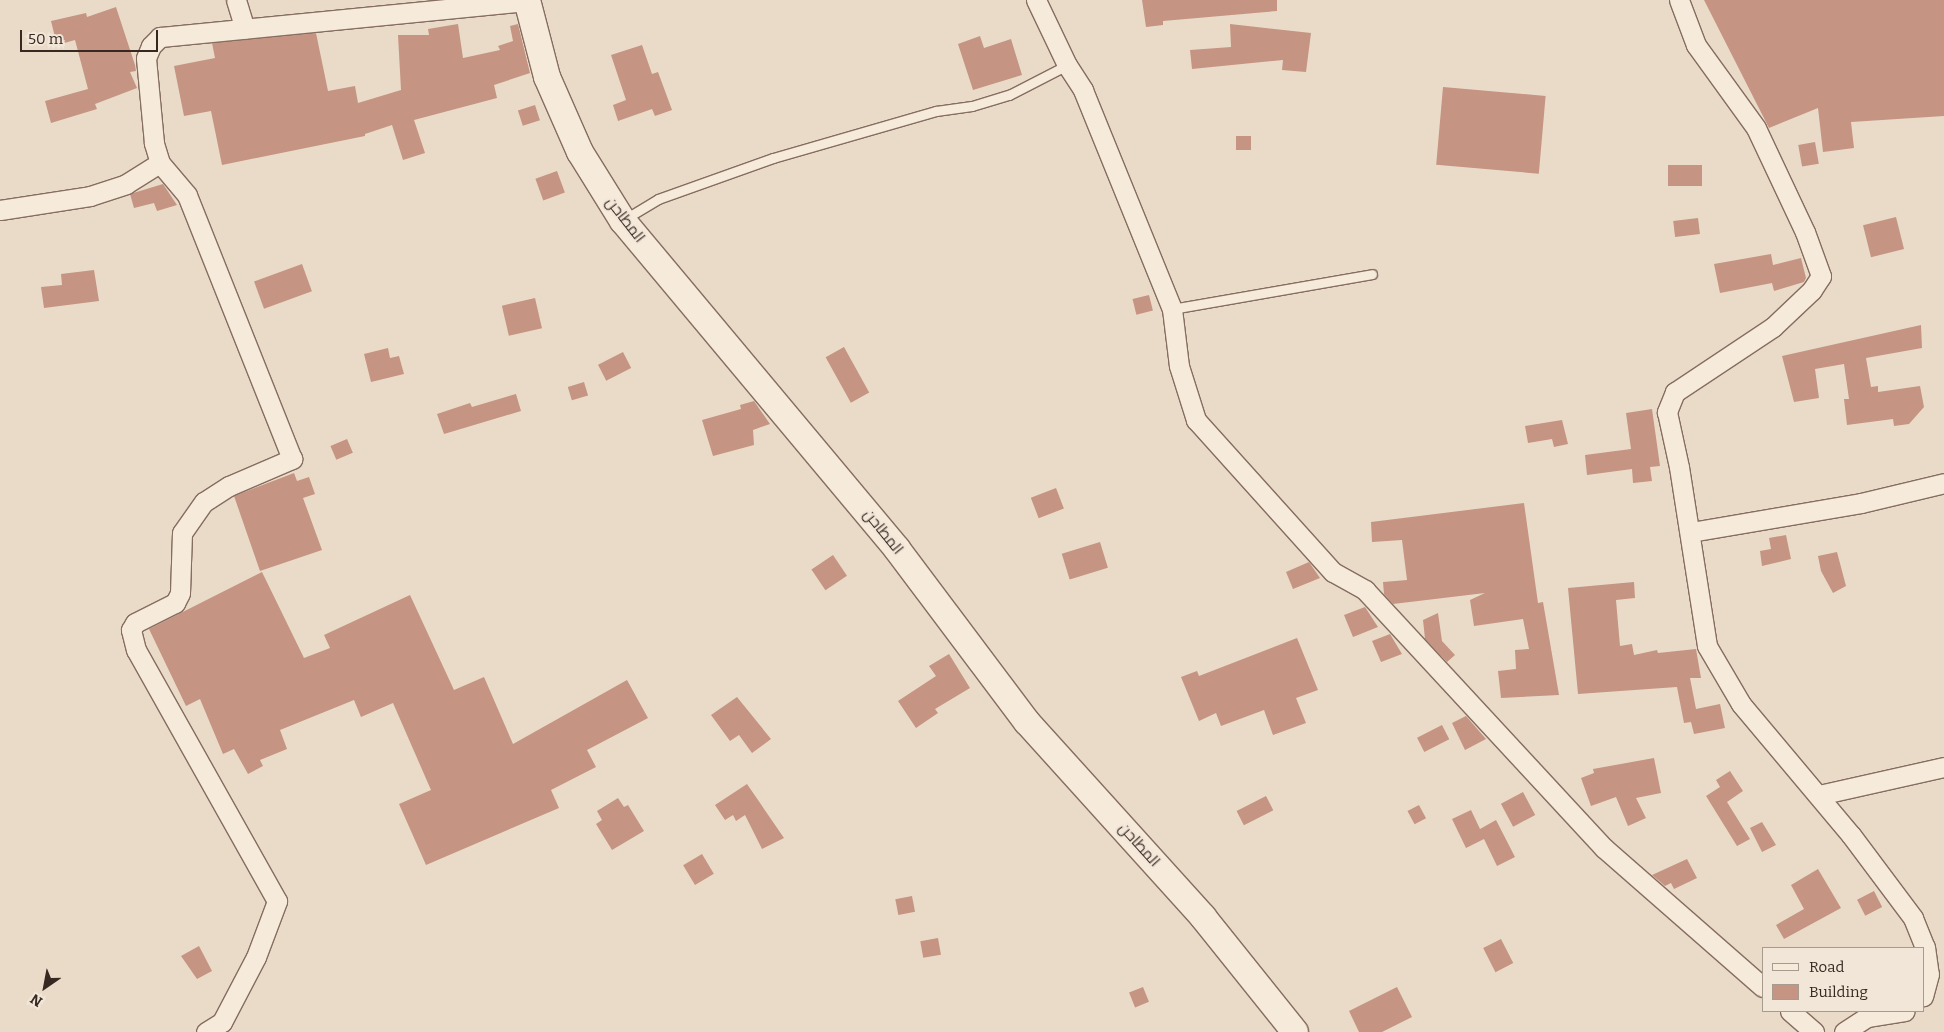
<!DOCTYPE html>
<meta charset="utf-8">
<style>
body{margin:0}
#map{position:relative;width:1944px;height:1032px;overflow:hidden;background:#eadbc9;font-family:Bitter,Cairo,serif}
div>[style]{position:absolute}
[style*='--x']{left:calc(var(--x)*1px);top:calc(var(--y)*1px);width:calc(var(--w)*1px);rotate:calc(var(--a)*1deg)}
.building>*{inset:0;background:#c59482;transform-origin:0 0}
.roads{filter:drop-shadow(1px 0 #856d5f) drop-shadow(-1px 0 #856d5f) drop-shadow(0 1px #856d5f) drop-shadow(0 -1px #856d5f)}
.service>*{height:9px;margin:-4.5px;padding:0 4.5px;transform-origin:4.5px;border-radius:4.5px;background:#f6eadb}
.minor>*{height:19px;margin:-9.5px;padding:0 9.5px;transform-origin:9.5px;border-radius:9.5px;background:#f6eadb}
.secondary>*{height:26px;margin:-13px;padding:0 13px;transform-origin:13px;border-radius:13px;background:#f6eadb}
span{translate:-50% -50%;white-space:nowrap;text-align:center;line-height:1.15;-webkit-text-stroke:4px #f2e6d8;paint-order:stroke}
.street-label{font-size:15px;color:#372821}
.legend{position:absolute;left:1762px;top:947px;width:162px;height:65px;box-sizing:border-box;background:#f2e6d8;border:1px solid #a79a8f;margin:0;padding:6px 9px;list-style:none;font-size:15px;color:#372821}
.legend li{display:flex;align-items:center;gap:10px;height:25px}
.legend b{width:25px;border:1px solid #a79a8f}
.north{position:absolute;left:20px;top:962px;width:50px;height:50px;-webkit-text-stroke:4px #f2e6d8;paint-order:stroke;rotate:213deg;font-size:14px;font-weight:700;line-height:20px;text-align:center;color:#372821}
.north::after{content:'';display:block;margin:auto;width:18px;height:22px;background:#372821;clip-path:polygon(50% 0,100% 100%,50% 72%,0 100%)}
.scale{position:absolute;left:20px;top:30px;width:138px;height:22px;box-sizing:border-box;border:2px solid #372821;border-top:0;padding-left:6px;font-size:15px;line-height:18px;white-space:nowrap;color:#372821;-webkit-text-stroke:4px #f2e6d8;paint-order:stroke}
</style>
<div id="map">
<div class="building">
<div style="clip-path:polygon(1142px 0,1277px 0,1277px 11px,1163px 21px,1163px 25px,1146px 27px)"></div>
<div style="clip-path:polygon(1704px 0,1944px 0,1944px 116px,1851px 122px,1854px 148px,1823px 152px,1818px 108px,1769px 128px)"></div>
<div style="clip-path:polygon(116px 7px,135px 65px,136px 71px,130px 72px,137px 88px,95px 104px,97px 109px,51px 123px,45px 101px,88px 89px,75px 40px,57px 45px,51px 21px,86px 13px,87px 17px)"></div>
<div style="clip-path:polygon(458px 24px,463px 58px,500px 50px,498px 46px,513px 41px,510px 26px,518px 24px,530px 73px,494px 85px,497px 98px,414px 120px,425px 153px,403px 160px,392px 125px,365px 134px,365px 136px,222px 165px,211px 111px,184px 116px,174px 66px,215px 58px,212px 43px,316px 33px,328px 91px,355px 86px,358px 103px,401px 90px,398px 35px,429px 35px,428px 29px)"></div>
<div style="clip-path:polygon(1230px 24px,1311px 33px,1306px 72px,1282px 70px,1283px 60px,1192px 69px,1190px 50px,1231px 47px)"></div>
<div style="clip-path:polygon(980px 36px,984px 48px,1011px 39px,1022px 75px,973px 90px,958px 44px)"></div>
<div style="clip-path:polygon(642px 45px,652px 74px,658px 72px,672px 110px,655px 116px,652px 109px,618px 121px,613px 105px,626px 100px,611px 55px)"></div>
<div style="left:1443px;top:87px;width:103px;height:78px;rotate:5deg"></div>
<div style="left:535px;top:105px;width:16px;height:18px;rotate:72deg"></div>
<div style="left:1236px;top:136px;width:15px;height:14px"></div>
<div style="left:1815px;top:142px;width:22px;height:17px;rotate:80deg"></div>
<div style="left:1702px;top:165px;width:21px;height:34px;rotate:90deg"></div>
<div style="left:557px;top:171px;width:23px;height:23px;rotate:70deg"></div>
<div style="clip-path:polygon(163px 184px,177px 205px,157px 211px,154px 203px,134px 208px,130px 194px)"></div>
<div style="left:1896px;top:217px;width:33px;height:34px;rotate:76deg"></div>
<div style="left:1698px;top:218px;width:16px;height:25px;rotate:83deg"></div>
<div style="clip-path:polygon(1771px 254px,1773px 265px,1801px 258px,1806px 278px,1804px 282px,1774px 291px,1772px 283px,1720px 293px,1714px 264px)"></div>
<div style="left:302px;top:264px;width:29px;height:51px;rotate:70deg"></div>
<div style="clip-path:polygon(94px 270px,99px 301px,44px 308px,41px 287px,62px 285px,61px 274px)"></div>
<div style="left:1149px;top:295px;width:16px;height:17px;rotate:76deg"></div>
<div style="left:535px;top:298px;width:31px;height:34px;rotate:77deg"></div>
<div style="clip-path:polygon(1921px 325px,1922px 348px,1866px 358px,1871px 387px,1878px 386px,1878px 392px,1920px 386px,1924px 407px,1909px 424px,1894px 426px,1893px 419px,1847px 425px,1844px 399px,1849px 399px,1844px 364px,1815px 369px,1819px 398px,1794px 402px,1782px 356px)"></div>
<div style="left:844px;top:347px;width:52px;height:21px;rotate:61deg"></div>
<div style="clip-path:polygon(388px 348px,390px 358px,399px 356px,404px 374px,371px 382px,364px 354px)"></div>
<div style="left:623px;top:352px;width:18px;height:28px;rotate:63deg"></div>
<div style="left:584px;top:382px;width:14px;height:17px;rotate:73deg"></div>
<div style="clip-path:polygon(516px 394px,521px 411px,444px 434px,437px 414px,470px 403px,472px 407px)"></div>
<div style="clip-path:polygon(754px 401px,770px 424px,753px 430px,754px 445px,713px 456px,702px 420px,741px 409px,740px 405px)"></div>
<div style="clip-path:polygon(1652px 409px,1660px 466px,1650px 467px,1652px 481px,1633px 483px,1632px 469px,1587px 475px,1585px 455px,1631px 449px,1626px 413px)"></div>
<div style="clip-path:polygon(1562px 420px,1568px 444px,1554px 447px,1552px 439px,1528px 443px,1525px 426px)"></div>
<div style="left:347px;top:439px;width:15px;height:18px;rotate:67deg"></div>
<div style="clip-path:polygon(294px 473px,297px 481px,309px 477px,315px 494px,303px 498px,322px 550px,260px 571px,234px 496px)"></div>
<div style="left:1056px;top:488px;width:22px;height:27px;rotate:69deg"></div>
<div style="clip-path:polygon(1524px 503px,1538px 603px,1543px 602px,1559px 695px,1501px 698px,1498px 671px,1516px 669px,1515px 650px,1529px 649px,1523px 619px,1474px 626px,1470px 600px,1485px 593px,1393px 604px,1384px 594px,1383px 582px,1407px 580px,1402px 540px,1372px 542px,1371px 522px)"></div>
<div style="clip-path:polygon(1786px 535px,1791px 559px,1762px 566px,1760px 551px,1771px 549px,1769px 538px)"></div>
<div style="left:1100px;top:542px;width:27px;height:40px;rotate:73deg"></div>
<div style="clip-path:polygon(1837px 552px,1846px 586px,1833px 593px,1821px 571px,1818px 556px)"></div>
<div style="left:833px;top:555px;width:25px;height:26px;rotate:56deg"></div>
<div style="clip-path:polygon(1309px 562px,1320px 578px,1293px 589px,1286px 572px)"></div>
<div style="clip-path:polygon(262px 572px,304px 658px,330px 648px,324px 635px,410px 595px,454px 690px,484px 677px,513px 744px,627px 680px,648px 718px,587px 750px,596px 767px,551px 790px,559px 808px,426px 865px,399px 804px,431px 790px,393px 703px,361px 717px,354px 700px,280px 730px,287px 749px,260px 760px,263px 766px,248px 774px,234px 749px,223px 754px,200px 699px,186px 706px,149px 629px)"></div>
<div style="clip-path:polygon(1634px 582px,1635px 598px,1616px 600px,1620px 646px,1632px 644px,1634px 655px,1657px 650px,1658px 653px,1696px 649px,1701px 678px,1690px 678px,1696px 709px,1720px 704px,1725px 728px,1694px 734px,1691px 722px,1684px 723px,1677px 687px,1578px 694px,1568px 588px)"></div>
<div style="clip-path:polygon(1365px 607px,1378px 627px,1353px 637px,1344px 615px)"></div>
<div style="clip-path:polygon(1438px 613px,1442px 641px,1455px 655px,1447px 662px,1425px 639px,1423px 620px)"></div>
<div style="clip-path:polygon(1390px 634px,1402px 654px,1381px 662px,1372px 641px)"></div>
<div style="clip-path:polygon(1297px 638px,1318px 690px,1296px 698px,1306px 723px,1273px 735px,1264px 710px,1221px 726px,1216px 713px,1199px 721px,1181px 677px,1197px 671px,1199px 676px)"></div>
<div style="clip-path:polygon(949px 654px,970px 688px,935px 709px,938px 713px,916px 728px,898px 701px,936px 676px,929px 666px)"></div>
<div style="clip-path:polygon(737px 697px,771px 739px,752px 753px,739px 735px,730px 741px,711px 715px)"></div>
<div style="clip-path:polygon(1466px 716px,1486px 739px,1465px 750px,1452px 723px)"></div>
<div style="left:1442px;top:725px;width:16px;height:28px;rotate:63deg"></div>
<div style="clip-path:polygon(1654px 758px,1661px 793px,1636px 798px,1646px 818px,1628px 826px,1616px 797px,1591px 806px,1581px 778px,1594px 773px,1593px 769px)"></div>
<div style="clip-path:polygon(1730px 771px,1743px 791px,1727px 802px,1750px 839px,1737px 846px,1706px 796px,1720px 787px,1716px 780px)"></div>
<div style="clip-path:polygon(747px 784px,784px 838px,762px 849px,745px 815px,736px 821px,733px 815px,725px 820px,715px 805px)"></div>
<div style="left:1523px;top:792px;width:26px;height:25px;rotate:62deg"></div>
<div style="left:1266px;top:796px;width:16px;height:33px;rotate:63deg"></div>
<div style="clip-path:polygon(618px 798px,624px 807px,628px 805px,644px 831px,612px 850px,596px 824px,602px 820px,597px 811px)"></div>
<div style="left:1419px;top:805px;width:15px;height:13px;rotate:62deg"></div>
<div style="clip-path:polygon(1471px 810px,1480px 829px,1496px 820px,1515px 857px,1497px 866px,1484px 839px,1466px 848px,1452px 819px)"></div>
<div style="clip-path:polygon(1762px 822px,1776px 845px,1762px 852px,1750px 828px)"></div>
<div style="left:702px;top:854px;width:23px;height:22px;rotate:59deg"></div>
<div style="clip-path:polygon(1687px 859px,1697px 878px,1674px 889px,1671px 883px,1665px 886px,1652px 875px)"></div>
<div style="clip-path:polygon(1818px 869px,1841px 908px,1784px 939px,1776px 925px,1804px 909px,1791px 885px)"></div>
<div style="left:1874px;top:891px;width:18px;height:19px;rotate:63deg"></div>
<div style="left:912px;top:896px;width:16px;height:17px;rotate:79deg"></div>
<div style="left:938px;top:938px;width:17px;height:18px;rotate:80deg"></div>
<div style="left:1501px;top:939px;width:27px;height:20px;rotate:63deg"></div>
<div style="clip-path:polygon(199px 946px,212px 971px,197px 979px,181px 956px)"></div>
<div style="left:1143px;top:987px;width:16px;height:15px;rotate:68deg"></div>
<div style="clip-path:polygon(1397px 987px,1412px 1017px,1382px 1032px,1359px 1032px,1349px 1011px)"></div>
</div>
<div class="roads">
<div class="service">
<div style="--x:625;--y:219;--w:39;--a:-31"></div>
<div style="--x:658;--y:199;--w:122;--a:-19.6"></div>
<div style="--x:773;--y:158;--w:170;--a:-16.1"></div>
<div style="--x:936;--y:111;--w:36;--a:-8"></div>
<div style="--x:972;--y:106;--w:39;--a:-17"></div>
<div style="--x:1009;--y:95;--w:65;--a:-27.3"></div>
<div style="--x:1172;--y:309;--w:203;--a:-9.9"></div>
</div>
<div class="minor">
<div style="--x:236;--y:0;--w:30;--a:73"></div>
<div style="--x:1036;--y:0;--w:72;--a:64.5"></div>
<div style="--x:1067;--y:65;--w:30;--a:57"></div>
<div style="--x:1083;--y:90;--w:236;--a:67.9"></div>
<div style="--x:1172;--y:309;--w:57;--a:83"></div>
<div style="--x:1179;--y:366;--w:57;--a:72.5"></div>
<div style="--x:1196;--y:420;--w:205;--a:48"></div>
<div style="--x:1333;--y:572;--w:37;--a:29"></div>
<div style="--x:1365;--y:590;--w:352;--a:47.2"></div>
<div style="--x:1604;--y:848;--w:211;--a:41.2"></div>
<div style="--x:1679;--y:0;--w:48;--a:69.3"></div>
<div style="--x:1696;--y:45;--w:102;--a:54.1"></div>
<div style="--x:1756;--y:128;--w:115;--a:64.8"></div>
<div style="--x:1805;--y:232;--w:47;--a:70"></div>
<div style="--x:1821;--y:276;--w:17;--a:123"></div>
<div style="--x:1812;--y:290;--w:54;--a:136.5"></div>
<div style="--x:1773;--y:327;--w:118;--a:146.4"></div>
<div style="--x:1675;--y:392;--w:22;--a:112"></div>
<div style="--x:1667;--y:412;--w:56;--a:77.7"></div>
<div style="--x:1679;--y:467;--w:181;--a:81.1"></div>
<div style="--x:1707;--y:646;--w:67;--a:59.6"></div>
<div style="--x:1741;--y:704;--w:171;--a:50"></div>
<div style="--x:1851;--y:835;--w:104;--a:53.2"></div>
<div style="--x:1913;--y:918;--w:31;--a:68"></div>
<div style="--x:1925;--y:947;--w:27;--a:82"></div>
<div style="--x:1929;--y:974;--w:23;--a:105"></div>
<div style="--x:0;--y:210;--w:91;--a:-8.8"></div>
<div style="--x:90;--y:196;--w:38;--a:-18"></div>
<div style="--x:126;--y:184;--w:40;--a:-32"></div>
<div style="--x:1691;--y:532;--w:172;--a:-9.7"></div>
<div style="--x:1861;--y:503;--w:85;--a:-13.5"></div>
<div style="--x:1819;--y:795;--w:128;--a:-12.6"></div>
<div style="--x:1790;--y:1011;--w:32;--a:41"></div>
<div style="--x:206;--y:1032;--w:19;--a:-32"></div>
<div style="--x:222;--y:1022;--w:73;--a:-62.4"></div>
<div style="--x:256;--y:957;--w:60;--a:-69.4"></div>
<div style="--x:277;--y:901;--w:288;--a:-119.3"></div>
<div style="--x:136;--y:650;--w:21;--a:-104"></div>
<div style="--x:131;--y:630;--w:8;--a:-60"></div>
<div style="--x:135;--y:623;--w:45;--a:-26.6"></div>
<div style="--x:175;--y:603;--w:11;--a:-63"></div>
<div style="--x:180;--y:593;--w:60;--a:-88.1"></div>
<div style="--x:182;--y:533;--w:38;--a:-55"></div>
<div style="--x:204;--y:502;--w:30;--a:-33"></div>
<div style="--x:229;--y:486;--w:69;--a:-23.2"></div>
<div style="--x:292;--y:459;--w:284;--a:-111.7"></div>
<div style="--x:187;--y:195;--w:42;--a:-130.2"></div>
<div style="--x:160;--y:163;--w:21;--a:-107"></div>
<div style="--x:154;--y:143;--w:85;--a:-95.4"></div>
<div style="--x:146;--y:58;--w:13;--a:-67"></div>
<div style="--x:151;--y:46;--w:13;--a:-45"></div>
<div style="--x:160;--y:37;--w:369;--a:-5.6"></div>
<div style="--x:1844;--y:1032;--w:27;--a:-33"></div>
<div style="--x:1867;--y:1017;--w:38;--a:-9"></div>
</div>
<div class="secondary">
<div style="--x:527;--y:0;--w:80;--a:75.4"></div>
<div style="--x:547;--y:77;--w:82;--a:66.3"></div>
<div style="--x:580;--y:152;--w:81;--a:58.1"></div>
<div style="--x:623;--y:221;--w:427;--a:50.1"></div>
<div style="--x:897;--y:549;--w:216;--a:53.1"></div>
<div style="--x:1027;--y:722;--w:263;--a:47.9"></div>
<div style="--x:1203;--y:917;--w:147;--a:51.3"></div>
</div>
</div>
<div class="street-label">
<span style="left:625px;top:220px;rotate:52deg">المطاحن</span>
<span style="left:883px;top:532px;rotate:51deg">المطاحن</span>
<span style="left:1139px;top:845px;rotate:48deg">المطاحن</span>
</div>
<ul class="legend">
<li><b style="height:6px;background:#f6eadb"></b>Road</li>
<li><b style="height:14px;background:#c59482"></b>Building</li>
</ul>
<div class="north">N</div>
<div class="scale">50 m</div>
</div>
